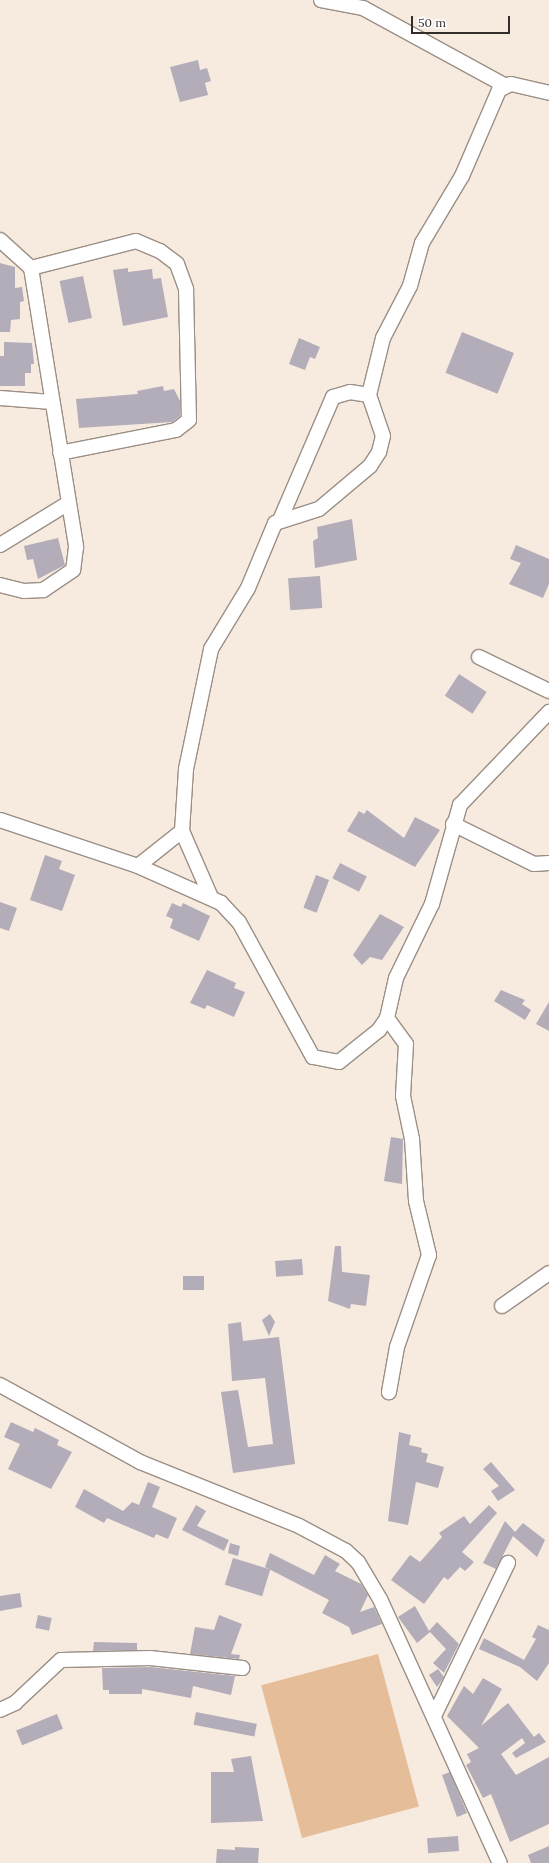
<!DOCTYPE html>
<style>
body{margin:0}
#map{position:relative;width:549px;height:1863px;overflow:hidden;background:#f7ebe0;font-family:Lora,serif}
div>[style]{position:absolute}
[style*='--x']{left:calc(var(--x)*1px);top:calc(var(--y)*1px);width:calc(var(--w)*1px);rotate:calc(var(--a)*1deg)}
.green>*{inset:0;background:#e6bd99;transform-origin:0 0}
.building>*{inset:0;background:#b3acb9;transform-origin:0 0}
.roads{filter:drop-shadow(1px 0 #9b8f85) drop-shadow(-1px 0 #9b8f85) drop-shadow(0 1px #9b8f85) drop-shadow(0 -1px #9b8f85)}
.street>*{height:14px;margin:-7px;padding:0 7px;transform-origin:7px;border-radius:7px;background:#fff}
span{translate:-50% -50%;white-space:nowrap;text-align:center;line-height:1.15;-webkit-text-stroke:3px #fff;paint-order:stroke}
.scale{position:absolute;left:411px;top:16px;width:99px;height:18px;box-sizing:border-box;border:2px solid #332e2a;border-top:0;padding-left:5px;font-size:12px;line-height:14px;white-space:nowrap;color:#332e2a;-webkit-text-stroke:3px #fff;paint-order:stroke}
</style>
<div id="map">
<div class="green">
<div style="left:378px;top:1654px;width:158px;height:121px;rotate:75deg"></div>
</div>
<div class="building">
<div style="clip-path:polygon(198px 60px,200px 70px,207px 68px,211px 81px,205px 83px,208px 95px,180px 102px,170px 67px)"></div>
<div style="clip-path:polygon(0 263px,15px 267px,15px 288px,22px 287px,24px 301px,20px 302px,20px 319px,11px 320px,10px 332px,0 332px)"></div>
<div style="clip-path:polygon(128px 268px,128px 272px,152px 269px,153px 279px,161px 278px,168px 317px,123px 326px,113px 270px)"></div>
<div style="left:83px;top:276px;width:43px;height:24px;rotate:78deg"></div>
<div style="left:462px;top:332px;width:56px;height:44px;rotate:22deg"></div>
<div style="clip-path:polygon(299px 338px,320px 347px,315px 359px,310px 357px,305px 370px,289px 364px)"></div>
<div style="clip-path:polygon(4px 342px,32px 343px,34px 364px,31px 364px,31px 373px,25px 373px,25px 386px,0 386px,0 356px,4px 356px)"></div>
<div style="clip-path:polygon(163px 386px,164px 391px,174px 389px,180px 401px,180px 416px,172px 422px,79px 428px,76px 399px,138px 394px,137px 391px)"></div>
<div style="clip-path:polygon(352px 519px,357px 560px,315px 568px,313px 541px,318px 538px,317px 527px)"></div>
<div style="clip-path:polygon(58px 538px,65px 565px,38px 579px,33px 559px,27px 560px,24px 546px)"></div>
<div style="clip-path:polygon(516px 545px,549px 559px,549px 584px,543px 598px,509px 584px,521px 563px,510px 559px)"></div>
<div style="left:320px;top:576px;width:32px;height:32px;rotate:86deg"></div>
<div style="left:459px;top:674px;width:33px;height:26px;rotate:33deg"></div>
<div style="clip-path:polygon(367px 810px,404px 838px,415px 817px,440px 830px,415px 867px,347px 831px,359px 811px,364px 814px)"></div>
<div style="clip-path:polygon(45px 855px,62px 861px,59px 869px,75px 875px,62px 911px,30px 900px)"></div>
<div style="left:340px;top:863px;width:30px;height:17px;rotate:27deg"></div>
<div style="left:316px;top:875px;width:14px;height:35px;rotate:21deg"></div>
<div style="clip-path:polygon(0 902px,17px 908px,9px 931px,0 928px)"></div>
<div style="clip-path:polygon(172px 903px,181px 907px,183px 903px,210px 916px,199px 941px,170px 928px,173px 919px,166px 916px)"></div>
<div style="clip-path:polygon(380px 914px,404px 927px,382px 960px,370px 957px,362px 965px,353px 955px)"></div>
<div style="clip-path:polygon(207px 970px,236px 983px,234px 988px,245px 992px,234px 1017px,207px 1005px,205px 1009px,190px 1003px)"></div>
<div style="clip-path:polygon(501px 990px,525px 1000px,522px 1004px,531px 1010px,525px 1020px,494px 1001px)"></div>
<div style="clip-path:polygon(549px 1002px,549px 1031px,536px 1024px)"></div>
<div style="clip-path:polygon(391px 1137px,403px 1139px,402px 1184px,384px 1181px)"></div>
<div style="clip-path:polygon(335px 1246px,341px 1246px,342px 1272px,370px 1275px,366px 1306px,351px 1304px,350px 1309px,328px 1301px)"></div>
<div style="left:302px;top:1259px;width:16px;height:27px;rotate:86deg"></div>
<div style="left:183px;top:1276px;width:21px;height:14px"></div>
<div style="clip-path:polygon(270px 1314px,275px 1322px,269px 1336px,262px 1320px)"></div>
<div style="clip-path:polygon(241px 1322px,243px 1341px,279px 1337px,295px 1464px,233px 1473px,221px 1392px,238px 1390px,248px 1447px,273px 1444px,265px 1378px,232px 1381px,228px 1324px)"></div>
<div style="clip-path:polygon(11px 1422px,33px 1432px,35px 1428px,59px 1440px,57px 1445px,72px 1452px,51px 1489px,8px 1469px,20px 1444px,4px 1437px)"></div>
<div style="clip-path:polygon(399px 1432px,411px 1435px,409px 1445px,422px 1448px,421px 1452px,428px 1454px,426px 1462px,444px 1467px,438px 1488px,416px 1482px,408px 1525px,388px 1521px)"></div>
<div style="clip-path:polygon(491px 1462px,515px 1490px,498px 1501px,491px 1491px,499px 1486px,483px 1469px)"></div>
<div style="clip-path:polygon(148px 1482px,160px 1487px,152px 1507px,177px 1518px,168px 1539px,156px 1534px,154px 1538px,107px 1518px,104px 1523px,75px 1507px,84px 1489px,123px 1511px,132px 1502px,139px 1505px)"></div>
<div style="clip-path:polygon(196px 1505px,206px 1511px,197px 1526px,229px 1540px,224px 1551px,182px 1530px)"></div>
<div style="clip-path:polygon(489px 1505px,497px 1513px,462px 1552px,474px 1562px,465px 1571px,460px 1567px,448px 1580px,444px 1577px,424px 1604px,391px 1580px,410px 1555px,420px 1562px,442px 1537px,439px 1533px,464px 1516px,470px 1524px)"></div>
<div style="clip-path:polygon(505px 1521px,515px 1532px,523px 1523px,545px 1540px,537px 1557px,513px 1536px,496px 1569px,483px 1563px)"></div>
<div style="clip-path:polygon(230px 1543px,240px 1546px,238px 1556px,228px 1553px)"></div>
<div style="clip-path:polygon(270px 1553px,314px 1575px,325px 1555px,340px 1564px,335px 1571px,361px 1584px,368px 1595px,360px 1612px,374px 1607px,382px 1624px,352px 1635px,349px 1627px,322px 1613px,329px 1600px,265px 1567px)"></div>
<div style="left:233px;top:1558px;width:39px;height:28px;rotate:17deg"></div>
<div style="clip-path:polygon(20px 1593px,22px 1607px,0 1611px,0 1596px)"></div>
<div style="clip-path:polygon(415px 1606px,429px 1631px,437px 1622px,459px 1644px,444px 1673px,433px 1663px,446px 1649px,430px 1632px,417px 1643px,398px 1617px)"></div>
<div style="left:38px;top:1615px;width:14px;height:13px;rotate:12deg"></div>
<div style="clip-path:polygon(219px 1615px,242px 1624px,231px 1654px,240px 1655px,239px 1659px,190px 1654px,195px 1627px,214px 1630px)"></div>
<div style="clip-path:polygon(538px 1625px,549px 1630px,549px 1663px,537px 1681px,520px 1667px,479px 1649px,484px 1638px,524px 1660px,536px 1639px,532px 1637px)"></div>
<div style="clip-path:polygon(94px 1642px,137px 1643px,137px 1650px,93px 1651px)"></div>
<div style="clip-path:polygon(150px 1667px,235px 1676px,231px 1695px,193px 1686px,191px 1698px,142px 1689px,142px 1694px,109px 1694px,109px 1690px,103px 1690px,102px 1668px)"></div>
<div style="clip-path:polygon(438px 1669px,444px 1677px,437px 1687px,429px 1675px)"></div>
<div style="clip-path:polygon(483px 1678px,502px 1689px,481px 1726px,508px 1703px,534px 1737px,539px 1733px,546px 1742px,516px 1758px,512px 1753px,525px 1743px,522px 1738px,501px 1754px,516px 1775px,549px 1757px,549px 1824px,510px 1842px,491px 1794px,483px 1798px,466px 1765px,471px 1762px,467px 1754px,479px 1748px,447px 1716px,464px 1686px,473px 1694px)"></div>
<div style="left:196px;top:1712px;width:62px;height:13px;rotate:11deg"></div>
<div style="left:57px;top:1714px;width:16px;height:44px;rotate:68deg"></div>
<div style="clip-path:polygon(251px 1756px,263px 1821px,211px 1823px,211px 1772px,234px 1772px,231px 1759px)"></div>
<div style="clip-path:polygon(450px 1772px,467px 1813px,457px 1817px,442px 1775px)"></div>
<div style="left:458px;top:1836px;width:15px;height:31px;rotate:86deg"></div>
<div style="clip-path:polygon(549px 1846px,549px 1863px,531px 1863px,528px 1855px)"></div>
<div style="clip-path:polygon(235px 1847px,259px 1848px,258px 1863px,216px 1863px,217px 1849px,235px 1850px)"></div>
</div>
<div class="roads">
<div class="street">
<div style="--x:321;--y:0;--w:43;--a:10.8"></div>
<div style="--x:363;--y:8;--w:161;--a:28.6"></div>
<div style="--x:0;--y:240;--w:42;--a:42.1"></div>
<div style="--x:31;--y:268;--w:283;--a:80.8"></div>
<div style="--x:76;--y:547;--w:23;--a:97"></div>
<div style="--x:73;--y:570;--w:36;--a:146"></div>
<div style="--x:43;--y:590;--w:19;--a:177"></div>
<div style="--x:24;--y:591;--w:25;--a:-166"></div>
<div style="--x:31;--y:268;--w:108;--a:-14.4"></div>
<div style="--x:136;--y:241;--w:26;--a:23"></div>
<div style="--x:160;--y:251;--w:21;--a:37"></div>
<div style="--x:177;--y:264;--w:27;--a:70"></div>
<div style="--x:186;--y:289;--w:131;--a:88.7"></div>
<div style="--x:189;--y:420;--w:16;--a:142"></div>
<div style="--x:176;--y:430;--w:118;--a:168.8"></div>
<div style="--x:0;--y:398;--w:52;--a:4.4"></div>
<div style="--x:280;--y:520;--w:134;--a:-66.7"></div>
<div style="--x:333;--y:397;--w:18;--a:-16"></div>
<div style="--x:350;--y:392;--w:19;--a:9"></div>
<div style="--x:0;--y:545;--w:79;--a:-31.5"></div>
<div style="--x:479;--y:657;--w:78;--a:25.9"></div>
<div style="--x:0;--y:820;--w:145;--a:18.4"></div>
<div style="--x:138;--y:866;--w:91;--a:24"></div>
<div style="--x:221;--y:903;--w:26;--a:47"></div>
<div style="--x:239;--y:922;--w:154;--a:61.3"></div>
<div style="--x:313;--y:1057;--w:26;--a:11"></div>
<div style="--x:339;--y:1062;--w:51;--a:-38.7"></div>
<div style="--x:379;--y:1030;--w:14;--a:-56"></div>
<div style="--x:387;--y:1018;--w:41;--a:-77.3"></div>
<div style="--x:396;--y:978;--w:82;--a:-64.1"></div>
<div style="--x:432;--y:904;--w:103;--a:-74.2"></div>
<div style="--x:460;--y:805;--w:129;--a:-46.3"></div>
<div style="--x:453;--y:824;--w:90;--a:26.3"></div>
<div style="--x:534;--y:864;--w:15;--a:-4"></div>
<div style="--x:138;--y:866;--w:56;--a:-38.5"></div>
<div style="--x:210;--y:895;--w:70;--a:-113.6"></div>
<div style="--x:182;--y:831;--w:62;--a:-86.3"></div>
<div style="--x:186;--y:769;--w:123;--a:-78.2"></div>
<div style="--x:211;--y:649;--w:71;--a:-58.8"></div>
<div style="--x:248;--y:588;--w:70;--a:-67.4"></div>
<div style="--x:275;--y:523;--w:46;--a:-17.7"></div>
<div style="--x:319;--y:509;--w:67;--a:-40.1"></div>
<div style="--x:370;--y:466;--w:17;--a:-57"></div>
<div style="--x:379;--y:452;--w:16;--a:-76"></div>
<div style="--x:383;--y:436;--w:43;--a:-108.9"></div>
<div style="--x:369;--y:395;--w:59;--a:-76.2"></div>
<div style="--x:383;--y:338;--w:59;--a:-62.6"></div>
<div style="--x:410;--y:286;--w:45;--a:-74.4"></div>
<div style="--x:422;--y:243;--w:78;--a:-59.2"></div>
<div style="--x:462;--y:176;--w:94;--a:-66.7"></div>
<div style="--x:499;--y:90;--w:13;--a:-27"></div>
<div style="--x:511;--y:84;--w:39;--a:13"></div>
<div style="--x:387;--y:1018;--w:32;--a:54"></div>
<div style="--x:406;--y:1044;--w:52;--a:93.3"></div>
<div style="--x:403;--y:1096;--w:44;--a:78.2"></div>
<div style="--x:412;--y:1139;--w:62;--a:86.3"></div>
<div style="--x:416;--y:1201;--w:56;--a:76.5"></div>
<div style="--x:429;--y:1255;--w:97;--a:109.2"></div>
<div style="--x:397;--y:1347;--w:46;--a:100.1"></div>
<div style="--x:502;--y:1306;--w:57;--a:-35.1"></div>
<div style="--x:0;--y:1385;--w:160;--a:28.8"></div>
<div style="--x:140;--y:1462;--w:171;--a:21.9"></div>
<div style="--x:299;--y:1526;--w:53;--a:28"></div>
<div style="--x:346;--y:1551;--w:16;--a:43"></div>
<div style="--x:358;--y:1562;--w:43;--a:59.3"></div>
<div style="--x:380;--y:1599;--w:290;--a:65.6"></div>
<div style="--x:0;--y:1710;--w:17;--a:-25"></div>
<div style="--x:15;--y:1703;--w:63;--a:-43.1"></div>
<div style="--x:61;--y:1660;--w:89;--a:-1.3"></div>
<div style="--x:150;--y:1658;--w:93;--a:6.2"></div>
<div style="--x:435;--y:1714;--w:168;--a:-64.2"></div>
</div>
</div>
<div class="scale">50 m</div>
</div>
